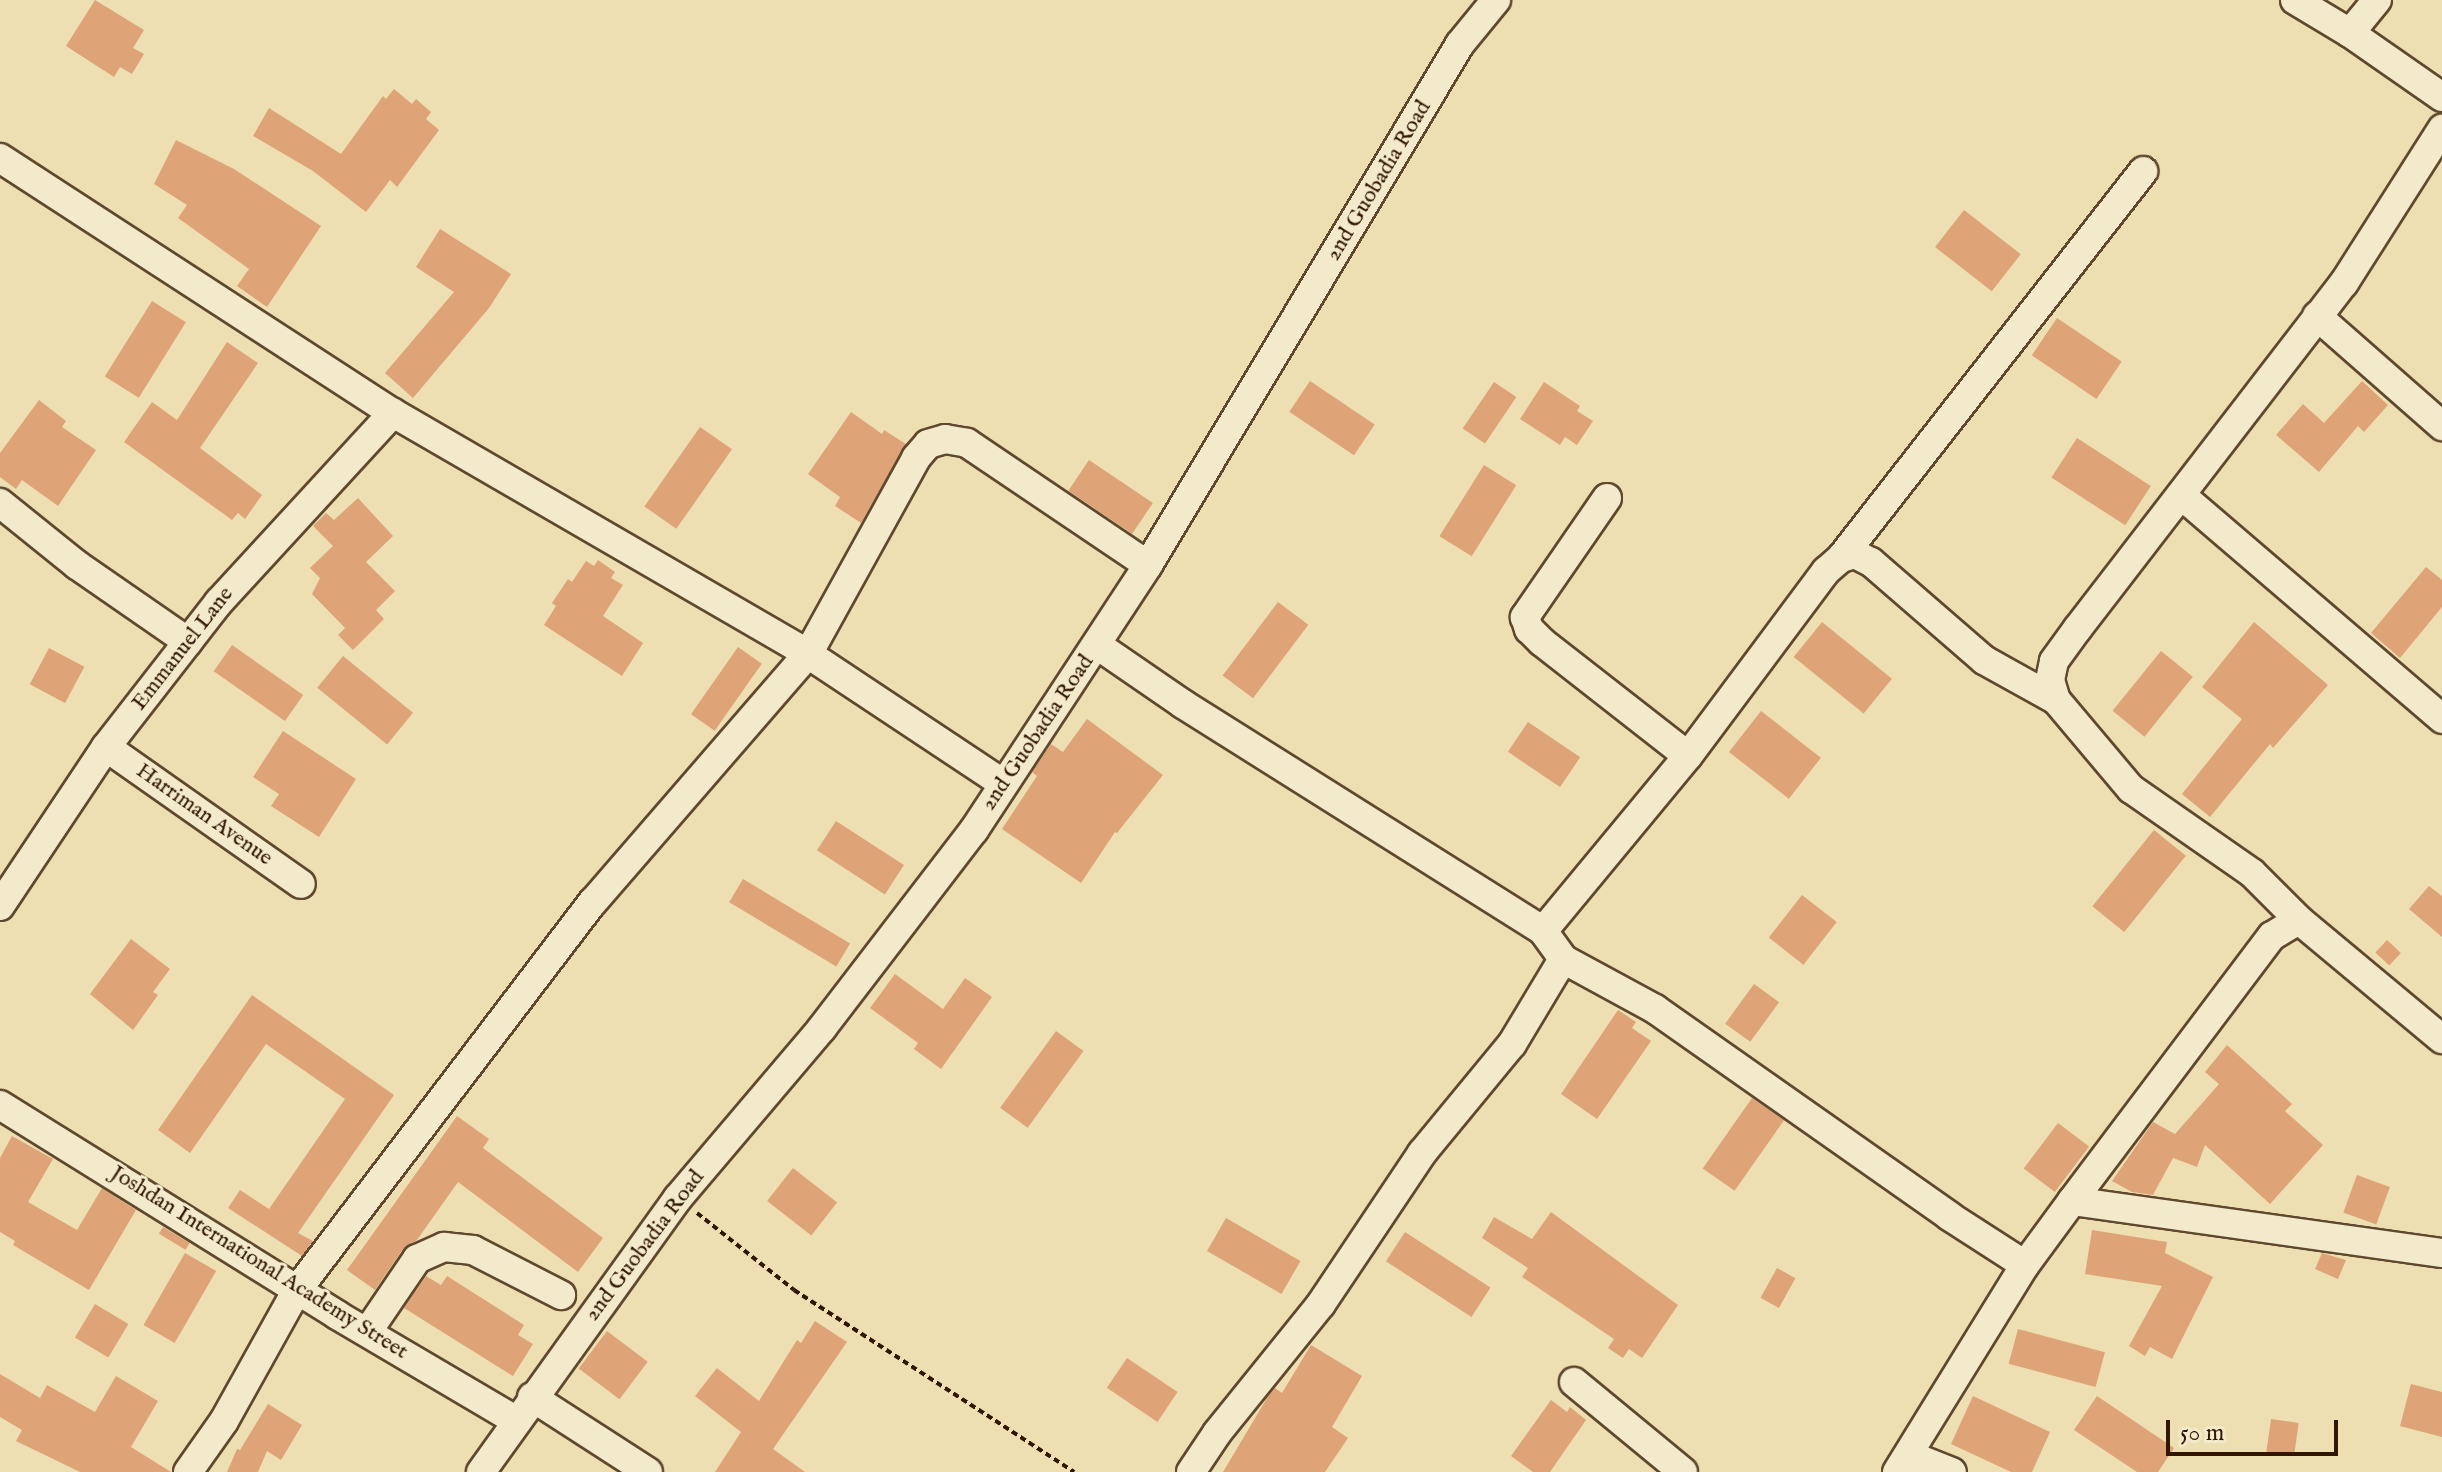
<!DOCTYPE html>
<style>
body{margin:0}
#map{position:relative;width:2442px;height:1472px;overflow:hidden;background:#eddfb1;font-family:"IM FELL English",serif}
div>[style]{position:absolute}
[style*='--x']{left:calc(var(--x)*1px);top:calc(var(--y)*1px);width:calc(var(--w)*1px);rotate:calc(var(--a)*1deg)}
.building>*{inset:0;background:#dfa378;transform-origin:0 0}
.path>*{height:4px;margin-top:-2px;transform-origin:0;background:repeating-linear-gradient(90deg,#301603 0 6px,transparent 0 10px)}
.roads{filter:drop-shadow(2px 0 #5f482e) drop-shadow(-2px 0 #5f482e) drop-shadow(0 2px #5f482e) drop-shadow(0 -2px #5f482e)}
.minor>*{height:28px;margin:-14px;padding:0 14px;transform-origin:14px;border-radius:14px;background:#f3eacc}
span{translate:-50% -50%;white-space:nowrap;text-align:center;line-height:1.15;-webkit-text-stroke:6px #f3eacc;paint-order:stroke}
.street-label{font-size:22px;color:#301603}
.scale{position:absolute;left:2166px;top:1420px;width:172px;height:36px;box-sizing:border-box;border:4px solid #301603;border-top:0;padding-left:10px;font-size:24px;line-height:28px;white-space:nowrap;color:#301603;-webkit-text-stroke:6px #f3eacc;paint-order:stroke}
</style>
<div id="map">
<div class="building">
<div style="clip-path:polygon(95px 0,144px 30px,133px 48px,144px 54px,132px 74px,120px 67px,114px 77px,66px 46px)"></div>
<div style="clip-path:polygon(394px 89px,412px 104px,416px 99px,431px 112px,426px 119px,439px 130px,397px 187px,390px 180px,366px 212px,313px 171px,253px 136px,269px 108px,341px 154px,383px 96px,386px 99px)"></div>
<div style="clip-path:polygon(176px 140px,234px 169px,321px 226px,267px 307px,237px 286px,249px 269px,178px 218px,187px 205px,154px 184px)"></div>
<div style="left:1964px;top:210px;width:72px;height:47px;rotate:38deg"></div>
<div style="clip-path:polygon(440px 229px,511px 274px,489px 308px,413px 398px,385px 373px,454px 292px,416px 267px)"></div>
<div style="left:152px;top:301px;width:40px;height:89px;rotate:32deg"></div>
<div style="left:2057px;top:318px;width:78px;height:45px;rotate:34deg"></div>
<div style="clip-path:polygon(227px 342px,258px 363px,200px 448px,262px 495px,245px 519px,238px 513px,232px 520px,124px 442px,152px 402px,177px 420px)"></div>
<div style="left:1310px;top:381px;width:78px;height:37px;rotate:34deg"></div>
<div style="clip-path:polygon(2362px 381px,2388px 405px,2364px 432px,2358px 426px,2319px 472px,2276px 435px,2303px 404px,2324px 423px)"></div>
<div style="left:1494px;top:382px;width:27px;height:56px;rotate:34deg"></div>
<div style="clip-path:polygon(1544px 382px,1580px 406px,1577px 411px,1593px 421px,1577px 445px,1565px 437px,1560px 445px,1520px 419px)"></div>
<div style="clip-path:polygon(39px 400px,66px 421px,62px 427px,96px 450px,58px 506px,22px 480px,16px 489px,0 477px,0 453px)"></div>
<div style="clip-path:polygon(851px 412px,882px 434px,884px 430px,906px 444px,861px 523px,835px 506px,840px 497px,808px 474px)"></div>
<div style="left:700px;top:427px;width:39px;height:97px;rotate:35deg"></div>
<div style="left:2077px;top:438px;width:88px;height:47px;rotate:33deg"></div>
<div style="left:1089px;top:460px;width:77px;height:37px;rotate:34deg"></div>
<div style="left:1484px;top:465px;width:38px;height:84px;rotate:32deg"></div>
<div style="clip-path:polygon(358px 498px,393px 536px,366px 562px,395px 591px,376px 610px,384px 619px,353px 650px,338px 635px,345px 628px,312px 594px,320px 578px,310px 568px,333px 546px,313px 526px,326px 513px,334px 520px)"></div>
<div style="clip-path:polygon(598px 560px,615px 572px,611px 578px,623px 585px,603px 616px,643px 643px,622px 676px,544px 625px,556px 606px,552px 603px,568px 579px,572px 582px,586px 561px,594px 566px)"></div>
<div style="clip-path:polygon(2426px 567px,2442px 580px,2442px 607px,2400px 658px,2371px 633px)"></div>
<div style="left:1278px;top:602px;width:38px;height:92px;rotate:37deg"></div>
<div style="left:1822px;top:622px;width:90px;height:45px;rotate:39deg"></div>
<div style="clip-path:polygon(2254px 622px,2328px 685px,2273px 748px,2270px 744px,2210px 817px,2182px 794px,2242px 719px,2202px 687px)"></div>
<div style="left:232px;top:645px;width:87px;height:32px;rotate:35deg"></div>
<div style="left:738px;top:647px;width:29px;height:82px;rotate:35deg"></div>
<div style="left:49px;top:648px;width:40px;height:41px;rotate:28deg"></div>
<div style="left:2161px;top:651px;width:41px;height:77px;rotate:39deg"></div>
<div style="left:343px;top:656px;width:90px;height:41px;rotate:39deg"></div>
<div style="left:1761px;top:711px;width:76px;height:52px;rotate:38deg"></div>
<div style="clip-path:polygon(1087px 719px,1163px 775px,1117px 833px,1115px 832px,1081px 883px,1002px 829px,1037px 776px,1032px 772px,1051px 744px,1063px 752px)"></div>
<div style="left:1528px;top:722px;width:63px;height:36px;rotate:34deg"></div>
<div style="clip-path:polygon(283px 731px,356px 779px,319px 837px,271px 806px,279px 794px,253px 777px)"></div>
<div style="left:836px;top:821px;width:81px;height:35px;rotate:33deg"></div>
<div style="left:2154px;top:830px;width:41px;height:98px;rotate:39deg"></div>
<div style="left:743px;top:879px;width:125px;height:27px;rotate:31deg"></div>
<div style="clip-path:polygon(2429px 886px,2442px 896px,2442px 937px,2409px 909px)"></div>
<div style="left:1802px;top:895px;width:44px;height:54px;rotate:38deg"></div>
<div style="clip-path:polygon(131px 939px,170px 969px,153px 992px,158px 995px,133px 1030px,90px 994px)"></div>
<div style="left:2387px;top:940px;width:19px;height:17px;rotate:43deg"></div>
<div style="clip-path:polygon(895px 974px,943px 1009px,965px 978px,992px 997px,941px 1069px,914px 1049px,918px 1043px,870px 1008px)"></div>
<div style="left:1754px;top:984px;width:31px;height:49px;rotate:36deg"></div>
<div style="clip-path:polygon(252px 995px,394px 1095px,298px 1233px,313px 1241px,302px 1256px,228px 1208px,240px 1190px,269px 1209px,345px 1099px,266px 1044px,190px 1153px,158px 1130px)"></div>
<div style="clip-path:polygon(1618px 1010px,1636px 1022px,1632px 1028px,1651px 1041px,1597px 1119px,1561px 1094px)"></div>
<div style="left:1056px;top:1031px;width:34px;height:95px;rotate:36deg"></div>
<div style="clip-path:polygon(2227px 1045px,2292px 1104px,2285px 1111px,2323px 1145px,2270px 1204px,2205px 1145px,2197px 1167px,2173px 1158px,2153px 1195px,2132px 1192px,2112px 1181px,2153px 1122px,2175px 1134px,2219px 1084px,2205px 1072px)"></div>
<div style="left:1752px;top:1098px;width:39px;height:86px;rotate:35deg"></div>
<div style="clip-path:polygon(457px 1116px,489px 1139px,483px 1148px,603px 1238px,578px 1272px,458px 1182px,417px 1240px,403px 1249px,375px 1290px,347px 1270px)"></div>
<div style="left:2058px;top:1123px;width:39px;height:57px;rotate:37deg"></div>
<div style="clip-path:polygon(12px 1136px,53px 1159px,28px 1202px,77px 1230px,102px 1188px,136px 1210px,89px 1290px,13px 1245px,15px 1241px,0 1232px,0 1158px)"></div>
<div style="left:793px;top:1168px;width:56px;height:42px;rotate:38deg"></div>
<div style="left:2357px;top:1175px;width:35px;height:40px;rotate:20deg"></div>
<div style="clip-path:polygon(1551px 1212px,1678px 1305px,1642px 1358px,1629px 1349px,1623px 1358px,1608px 1348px,1614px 1339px,1522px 1277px,1528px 1268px,1482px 1238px,1494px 1217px,1532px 1239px)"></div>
<div style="left:1226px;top:1218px;width:86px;height:38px;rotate:30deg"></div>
<div style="left:163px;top:1227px;width:31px;height:8px;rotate:31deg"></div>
<div style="clip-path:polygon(2092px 1230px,2167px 1242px,2165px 1253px,2213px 1277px,2172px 1359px,2150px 1347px,2145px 1356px,2129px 1346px,2162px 1286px,2085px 1274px)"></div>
<div style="left:1405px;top:1232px;width:102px;height:35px;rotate:33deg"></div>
<div style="left:185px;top:1253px;width:36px;height:83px;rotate:30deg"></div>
<div style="clip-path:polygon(2322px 1253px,2346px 1260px,2338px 1279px,2315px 1269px)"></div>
<div style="left:1777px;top:1268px;width:21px;height:34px;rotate:29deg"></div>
<div style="clip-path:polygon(426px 1276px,441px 1285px,447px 1276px,524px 1325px,518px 1335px,533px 1344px,513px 1376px,404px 1308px)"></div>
<div style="left:95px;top:1304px;width:39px;height:39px;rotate:31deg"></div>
<div style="clip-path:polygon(815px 1321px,847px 1342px,773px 1449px,805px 1472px,715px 1472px,741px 1432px,695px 1396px,717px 1368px,759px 1401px,797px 1340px,801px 1343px)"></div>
<div style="left:2018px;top:1329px;width:90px;height:36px;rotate:15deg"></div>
<div style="left:607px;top:1331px;width:51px;height:47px;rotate:37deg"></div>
<div style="clip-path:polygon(1311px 1345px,1362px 1376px,1332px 1427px,1348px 1438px,1325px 1472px,1223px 1472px,1267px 1398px,1275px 1388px,1282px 1393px)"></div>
<div style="left:1127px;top:1358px;width:61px;height:36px;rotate:34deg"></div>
<div style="clip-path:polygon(0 1374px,40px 1398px,47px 1385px,95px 1412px,116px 1376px,158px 1401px,131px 1447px,171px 1472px,80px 1472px,16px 1441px,22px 1430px,0 1417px)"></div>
<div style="clip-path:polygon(2411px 1384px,2442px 1392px,2442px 1437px,2400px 1426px)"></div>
<div style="clip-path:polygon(1973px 1396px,2050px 1432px,2032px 1472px,2011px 1472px,1951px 1444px)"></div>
<div style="clip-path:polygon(2097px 1396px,2174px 1448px,2158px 1472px,2137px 1472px,2074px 1430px)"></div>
<div style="clip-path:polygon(1551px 1400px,1567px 1412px,1570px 1407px,1586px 1420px,1550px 1472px,1533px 1472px,1511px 1456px)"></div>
<div style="clip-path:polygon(268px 1404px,302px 1425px,281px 1460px,267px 1451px,258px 1472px,227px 1472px,237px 1449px,240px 1450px)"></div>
<div style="left:2271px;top:1419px;width:28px;height:33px;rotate:8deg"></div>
</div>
<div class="path">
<div style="--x:697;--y:1213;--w:124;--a:38.4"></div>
<div style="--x:794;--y:1290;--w:334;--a:33"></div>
</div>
<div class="roads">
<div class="minor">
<div style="--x:2295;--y:0;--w:64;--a:31"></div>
<div style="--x:2377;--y:0;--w:43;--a:129.3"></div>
<div style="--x:2350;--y:33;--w:112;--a:34.8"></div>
<div style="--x:0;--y:158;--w:468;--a:33"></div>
<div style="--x:393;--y:413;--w:480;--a:30.1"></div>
<div style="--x:808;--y:654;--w:233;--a:33.6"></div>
<div style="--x:2317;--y:316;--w:167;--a:41.3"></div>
<div style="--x:2181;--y:495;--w:344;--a:40.6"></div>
<div style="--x:1607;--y:498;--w:145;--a:124.6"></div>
<div style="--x:1525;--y:617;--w:13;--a:72"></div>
<div style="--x:1529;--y:629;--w:18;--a:45"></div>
<div style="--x:1542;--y:642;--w:185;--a:38"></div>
<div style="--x:0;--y:503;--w:99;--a:38.8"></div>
<div style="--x:77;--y:565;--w:135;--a:34.7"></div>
<div style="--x:1841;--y:558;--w:491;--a:-52"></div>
<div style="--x:1097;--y:645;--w:104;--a:34.5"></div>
<div style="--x:1183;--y:704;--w:426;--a:32.2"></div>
<div style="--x:1543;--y:931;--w:34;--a:54"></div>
<div style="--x:1563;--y:959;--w:105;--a:28.5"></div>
<div style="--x:1655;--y:1009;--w:360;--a:35.1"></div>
<div style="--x:1949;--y:1216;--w:90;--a:32.8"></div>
<div style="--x:106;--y:747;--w:238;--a:35.1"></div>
<div style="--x:0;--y:906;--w:191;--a:-56.3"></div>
<div style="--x:106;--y:747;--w:184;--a:-52.1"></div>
<div style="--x:219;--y:602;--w:257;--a:-47.4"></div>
<div style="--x:2299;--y:920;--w:186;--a:39.8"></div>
<div style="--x:1543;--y:931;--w:227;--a:-50.4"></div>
<div style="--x:1688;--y:756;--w:231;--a:-53.3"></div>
<div style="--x:1826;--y:571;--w:20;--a:-41"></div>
<div style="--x:1841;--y:558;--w:15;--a:-16"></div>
<div style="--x:1855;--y:554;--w:18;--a:27"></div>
<div style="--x:1871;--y:562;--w:150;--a:40.9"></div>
<div style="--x:1984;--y:660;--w:82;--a:29.1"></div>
<div style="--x:0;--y:1105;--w:397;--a:31.9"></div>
<div style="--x:337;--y:1315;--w:209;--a:30.5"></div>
<div style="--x:2072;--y:1201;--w:374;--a:8"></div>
<div style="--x:368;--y:1331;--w:87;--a:-55.8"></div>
<div style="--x:417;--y:1259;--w:30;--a:-24"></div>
<div style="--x:444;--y:1247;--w:29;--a:6"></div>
<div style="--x:473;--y:1250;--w:99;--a:27.1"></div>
<div style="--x:1574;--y:1382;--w:141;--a:39.5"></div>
<div style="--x:532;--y:1397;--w:138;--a:32.9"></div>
<div style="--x:1909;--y:1455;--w:46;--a:21.6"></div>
<div style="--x:188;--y:1472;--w:62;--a:-54.8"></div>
<div style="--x:224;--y:1421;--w:150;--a:-60.9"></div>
<div style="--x:297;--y:1290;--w:488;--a:-52.7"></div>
<div style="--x:593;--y:902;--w:328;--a:-49.1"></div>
<div style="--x:808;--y:654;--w:224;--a:-61.1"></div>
<div style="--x:916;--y:458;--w:18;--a:-49"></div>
<div style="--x:928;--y:444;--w:18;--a:-16"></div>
<div style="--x:945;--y:439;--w:22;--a:10"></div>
<div style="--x:967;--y:443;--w:218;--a:34"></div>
<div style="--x:481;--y:1472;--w:337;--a:-54.3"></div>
<div style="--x:678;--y:1198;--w:223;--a:-49.7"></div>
<div style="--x:822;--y:1028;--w:250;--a:-52.5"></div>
<div style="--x:974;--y:830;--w:317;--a:-56.7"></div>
<div style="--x:1148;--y:565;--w:607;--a:-59.08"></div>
<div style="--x:1460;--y:44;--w:57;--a:-50.7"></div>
<div style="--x:1191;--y:1472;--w:47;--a:-56.3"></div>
<div style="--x:1217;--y:1433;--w:166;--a:-51.1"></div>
<div style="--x:1321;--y:1304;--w:182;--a:-56.2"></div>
<div style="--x:1422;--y:1153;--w:141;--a:-50.5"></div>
<div style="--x:1512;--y:1044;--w:99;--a:-59"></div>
<div style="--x:1897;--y:1472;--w:243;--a:-58.3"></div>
<div style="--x:2025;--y:1265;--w:79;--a:-53.7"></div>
<div style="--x:2072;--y:1201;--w:332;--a:-53"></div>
<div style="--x:2272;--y:936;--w:31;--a:-31"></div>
<div style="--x:2299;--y:920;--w:66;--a:-135"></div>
<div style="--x:2252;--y:873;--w:147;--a:-145.2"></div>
<div style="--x:2131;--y:789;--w:116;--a:-130.1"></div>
<div style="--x:2056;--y:700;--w:21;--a:-107"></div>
<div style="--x:2050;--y:680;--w:19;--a:-78"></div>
<div style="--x:2054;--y:661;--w:41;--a:-54"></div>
<div style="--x:2078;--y:628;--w:436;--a:-52.4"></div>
<div style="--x:2344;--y:283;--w:183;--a:-57.5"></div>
</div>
</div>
<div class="street-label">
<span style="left:1379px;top:181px;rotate:-59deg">2nd Guobadia Road</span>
<span style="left:183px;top:649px;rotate:-52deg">Emmanuel Lane</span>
<span style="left:1038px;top:733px;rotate:-56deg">2nd Guobadia Road</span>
<span style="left:204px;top:815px;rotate:35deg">Harriman Avenue</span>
<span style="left:645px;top:1246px;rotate:-53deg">2nd Guobadia Road</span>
<span style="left:259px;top:1263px;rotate:32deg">Joshdan International Academy Street</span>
</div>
<div class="scale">50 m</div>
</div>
